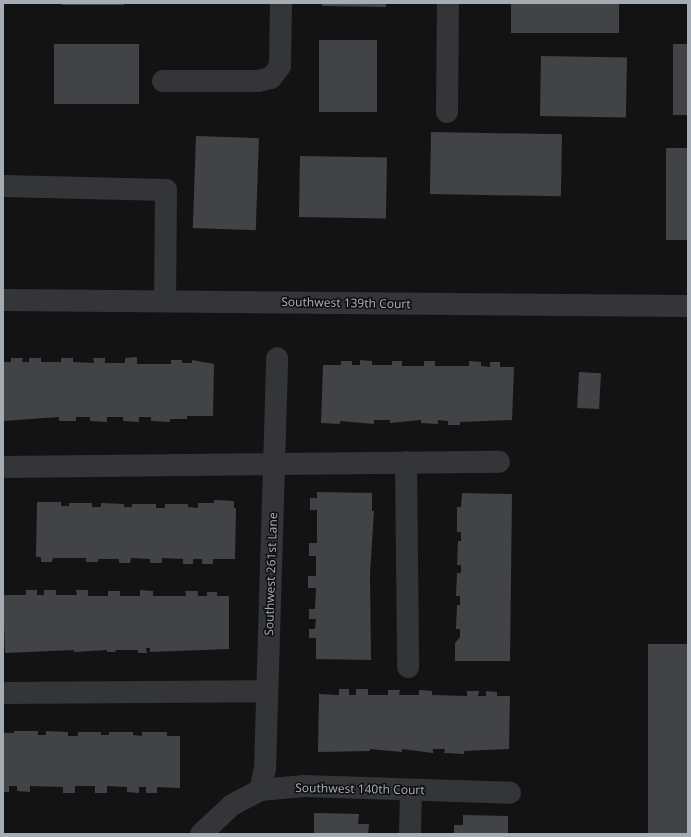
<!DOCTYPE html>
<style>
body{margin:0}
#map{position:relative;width:691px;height:837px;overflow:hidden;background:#131314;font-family:"Noto Sans",sans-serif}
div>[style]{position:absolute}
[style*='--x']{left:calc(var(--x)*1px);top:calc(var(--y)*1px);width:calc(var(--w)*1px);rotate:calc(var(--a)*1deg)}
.building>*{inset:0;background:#424347;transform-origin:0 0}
.minor>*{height:22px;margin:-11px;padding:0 11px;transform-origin:11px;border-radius:11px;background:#343539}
span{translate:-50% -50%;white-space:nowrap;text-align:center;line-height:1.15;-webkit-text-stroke:3px #0e0e0f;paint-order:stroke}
.street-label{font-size:12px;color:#a5acb3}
.frame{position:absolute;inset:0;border:4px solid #a5acb3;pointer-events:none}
</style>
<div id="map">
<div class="building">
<div style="left:62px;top:3px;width:62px;height:2px"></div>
<div style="clip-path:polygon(322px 3px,386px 3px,386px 7px,322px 6px)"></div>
<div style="left:511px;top:3px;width:108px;height:30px"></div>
<div style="left:319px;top:40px;width:58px;height:72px"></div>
<div style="left:54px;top:44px;width:85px;height:60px"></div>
<div style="left:673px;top:44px;width:15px;height:71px"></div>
<div style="left:541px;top:56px;width:86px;height:60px;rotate:1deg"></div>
<div style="left:431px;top:132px;width:131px;height:62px;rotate:1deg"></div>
<div style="left:196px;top:136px;width:63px;height:92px;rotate:2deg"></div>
<div style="left:666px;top:148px;width:22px;height:92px"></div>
<div style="left:300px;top:156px;width:87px;height:61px;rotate:1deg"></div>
<div style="clip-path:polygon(137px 357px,137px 364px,171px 364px,171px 360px,182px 360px,182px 363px,192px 363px,192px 360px,214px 364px,213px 416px,187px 416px,187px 419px,170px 419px,170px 422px,151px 421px,151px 417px,139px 417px,139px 422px,123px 421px,123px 417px,107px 417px,107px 422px,90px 421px,90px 417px,76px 417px,76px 421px,59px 421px,59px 417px,3px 421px,3px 362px,11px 362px,11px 358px,23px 358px,22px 362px,29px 362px,29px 358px,41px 358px,41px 362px,61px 362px,61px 358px,73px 358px,73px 362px,94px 363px,93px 358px,105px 358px,105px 363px,125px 363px,125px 358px)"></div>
<div style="clip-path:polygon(360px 360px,372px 361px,372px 365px,392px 365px,392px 361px,402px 361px,402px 366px,424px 366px,424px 361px,435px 361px,435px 366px,469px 366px,469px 361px,481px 362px,481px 366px,490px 367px,490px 362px,500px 362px,500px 367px,514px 367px,512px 420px,460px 422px,460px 425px,448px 425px,448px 421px,438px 420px,438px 424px,421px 423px,421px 420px,390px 423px,390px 420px,374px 420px,374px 424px,340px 421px,340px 424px,321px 423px,323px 365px,341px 365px,341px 361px,352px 361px,352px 365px,360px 365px)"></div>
<div style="left:579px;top:372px;width:22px;height:36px;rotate:3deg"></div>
<div style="clip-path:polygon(317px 492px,372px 493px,372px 511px,374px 511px,370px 574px,371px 660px,316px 659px,316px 638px,309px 638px,309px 629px,315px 629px,316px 619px,309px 619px,309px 609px,315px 609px,316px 588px,308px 588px,308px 576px,316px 576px,316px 556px,309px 556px,309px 543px,317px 543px,317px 510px,310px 510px,310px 498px,317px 498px)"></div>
<div style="clip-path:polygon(462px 493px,512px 494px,510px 661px,455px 661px,455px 643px,460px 637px,460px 629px,456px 629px,457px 605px,460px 605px,460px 596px,456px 596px,457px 573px,461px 573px,461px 565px,457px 565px,458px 541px,461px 541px,461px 532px,457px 532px,457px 507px,461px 507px)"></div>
<div style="clip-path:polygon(214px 500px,234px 501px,234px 508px,236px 508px,235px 559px,213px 559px,213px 564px,202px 564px,202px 559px,193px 559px,193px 564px,183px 564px,183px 559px,162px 558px,162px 563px,150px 563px,150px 559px,131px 558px,130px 563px,119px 563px,119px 559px,98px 559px,98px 562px,86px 562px,86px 558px,53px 558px,52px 562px,41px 562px,41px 557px,36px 557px,37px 502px,61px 502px,61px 506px,69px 506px,69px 503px,92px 503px,92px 507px,101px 507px,101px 503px,124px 504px,124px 507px,132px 507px,132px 504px,156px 504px,156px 508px,165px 508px,165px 504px,188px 504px,188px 507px,198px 508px,198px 503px,214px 503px)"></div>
<div style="clip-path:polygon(26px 590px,37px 590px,37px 595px,44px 595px,44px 590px,56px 590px,56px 595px,77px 595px,76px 590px,88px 590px,88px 596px,108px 596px,108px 591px,120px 591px,120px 596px,140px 596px,140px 590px,153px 591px,153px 596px,186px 596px,185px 591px,198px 591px,198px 596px,207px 596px,207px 592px,217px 592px,217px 596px,229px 596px,229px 649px,150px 652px,150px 648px,146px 648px,147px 653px,138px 653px,138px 650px,115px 650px,116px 652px,107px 652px,107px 650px,74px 652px,74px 650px,5px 653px,3px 595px,26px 595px)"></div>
<div style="left:648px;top:644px;width:40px;height:190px"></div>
<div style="clip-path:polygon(339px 689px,349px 689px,349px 695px,356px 695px,356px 689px,368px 689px,368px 695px,388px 695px,388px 690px,400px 690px,399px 695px,419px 695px,419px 690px,432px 691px,432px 695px,467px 696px,467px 691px,479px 691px,478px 696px,486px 696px,486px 691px,497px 692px,497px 696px,510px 696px,509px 749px,464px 751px,464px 754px,444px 753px,445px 749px,433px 749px,433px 753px,402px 749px,402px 752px,370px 749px,370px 751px,318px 752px,319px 694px,339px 695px)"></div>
<div style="clip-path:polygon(14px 731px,38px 731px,38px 735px,46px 735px,46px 731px,68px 732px,68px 736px,78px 736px,78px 732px,101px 732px,101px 735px,109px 735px,109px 732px,133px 732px,133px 735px,142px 736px,142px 732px,167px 732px,167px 736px,180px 736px,180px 788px,157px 787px,157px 793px,146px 793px,146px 787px,139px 787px,139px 793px,127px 792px,127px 787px,107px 786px,107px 793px,95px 793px,95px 786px,75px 786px,75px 793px,63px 793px,63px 787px,30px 786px,30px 792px,17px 791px,17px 786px,9px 786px,9px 792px,3px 792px,3px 733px,14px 733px)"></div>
<div style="clip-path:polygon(314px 813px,359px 814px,358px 824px,369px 824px,368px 834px,314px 834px)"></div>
<div style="clip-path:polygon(463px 815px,508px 816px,508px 834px,454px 834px,454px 825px,463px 825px)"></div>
</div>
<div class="minor">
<div style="--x:163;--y:81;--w:95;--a:0"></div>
<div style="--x:258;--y:81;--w:13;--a:-13"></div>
<div style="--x:271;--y:78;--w:15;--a:-53"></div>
<div style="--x:280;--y:66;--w:63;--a:-89.1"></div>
<div style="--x:447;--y:112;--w:109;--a:-89.5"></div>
<div style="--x:3;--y:186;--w:163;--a:1.4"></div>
<div style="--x:166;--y:190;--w:111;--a:90.5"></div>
<div style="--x:3;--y:300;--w:685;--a:0.5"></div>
<div style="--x:406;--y:462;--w:205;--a:89.4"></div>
<div style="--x:3;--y:467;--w:496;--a:-0.6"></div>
<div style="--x:3;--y:693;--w:264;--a:-0.4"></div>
<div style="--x:260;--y:790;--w:22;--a:-77"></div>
<div style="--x:265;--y:769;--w:411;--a:-88.3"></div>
<div style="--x:201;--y:834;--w:42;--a:-43.1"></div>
<div style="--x:232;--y:805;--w:32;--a:-28"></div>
<div style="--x:260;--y:790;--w:44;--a:-5.2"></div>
<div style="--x:304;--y:786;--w:206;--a:1.9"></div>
<div style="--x:410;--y:834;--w:44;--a:-88.7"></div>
</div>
<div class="street-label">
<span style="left:346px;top:303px;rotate:1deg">Southwest 139th Court</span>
<span style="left:271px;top:574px;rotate:-88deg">Southwest 261st Lane</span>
<span style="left:360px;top:789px;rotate:1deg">Southwest 140th Court</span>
</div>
<div class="frame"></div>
</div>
